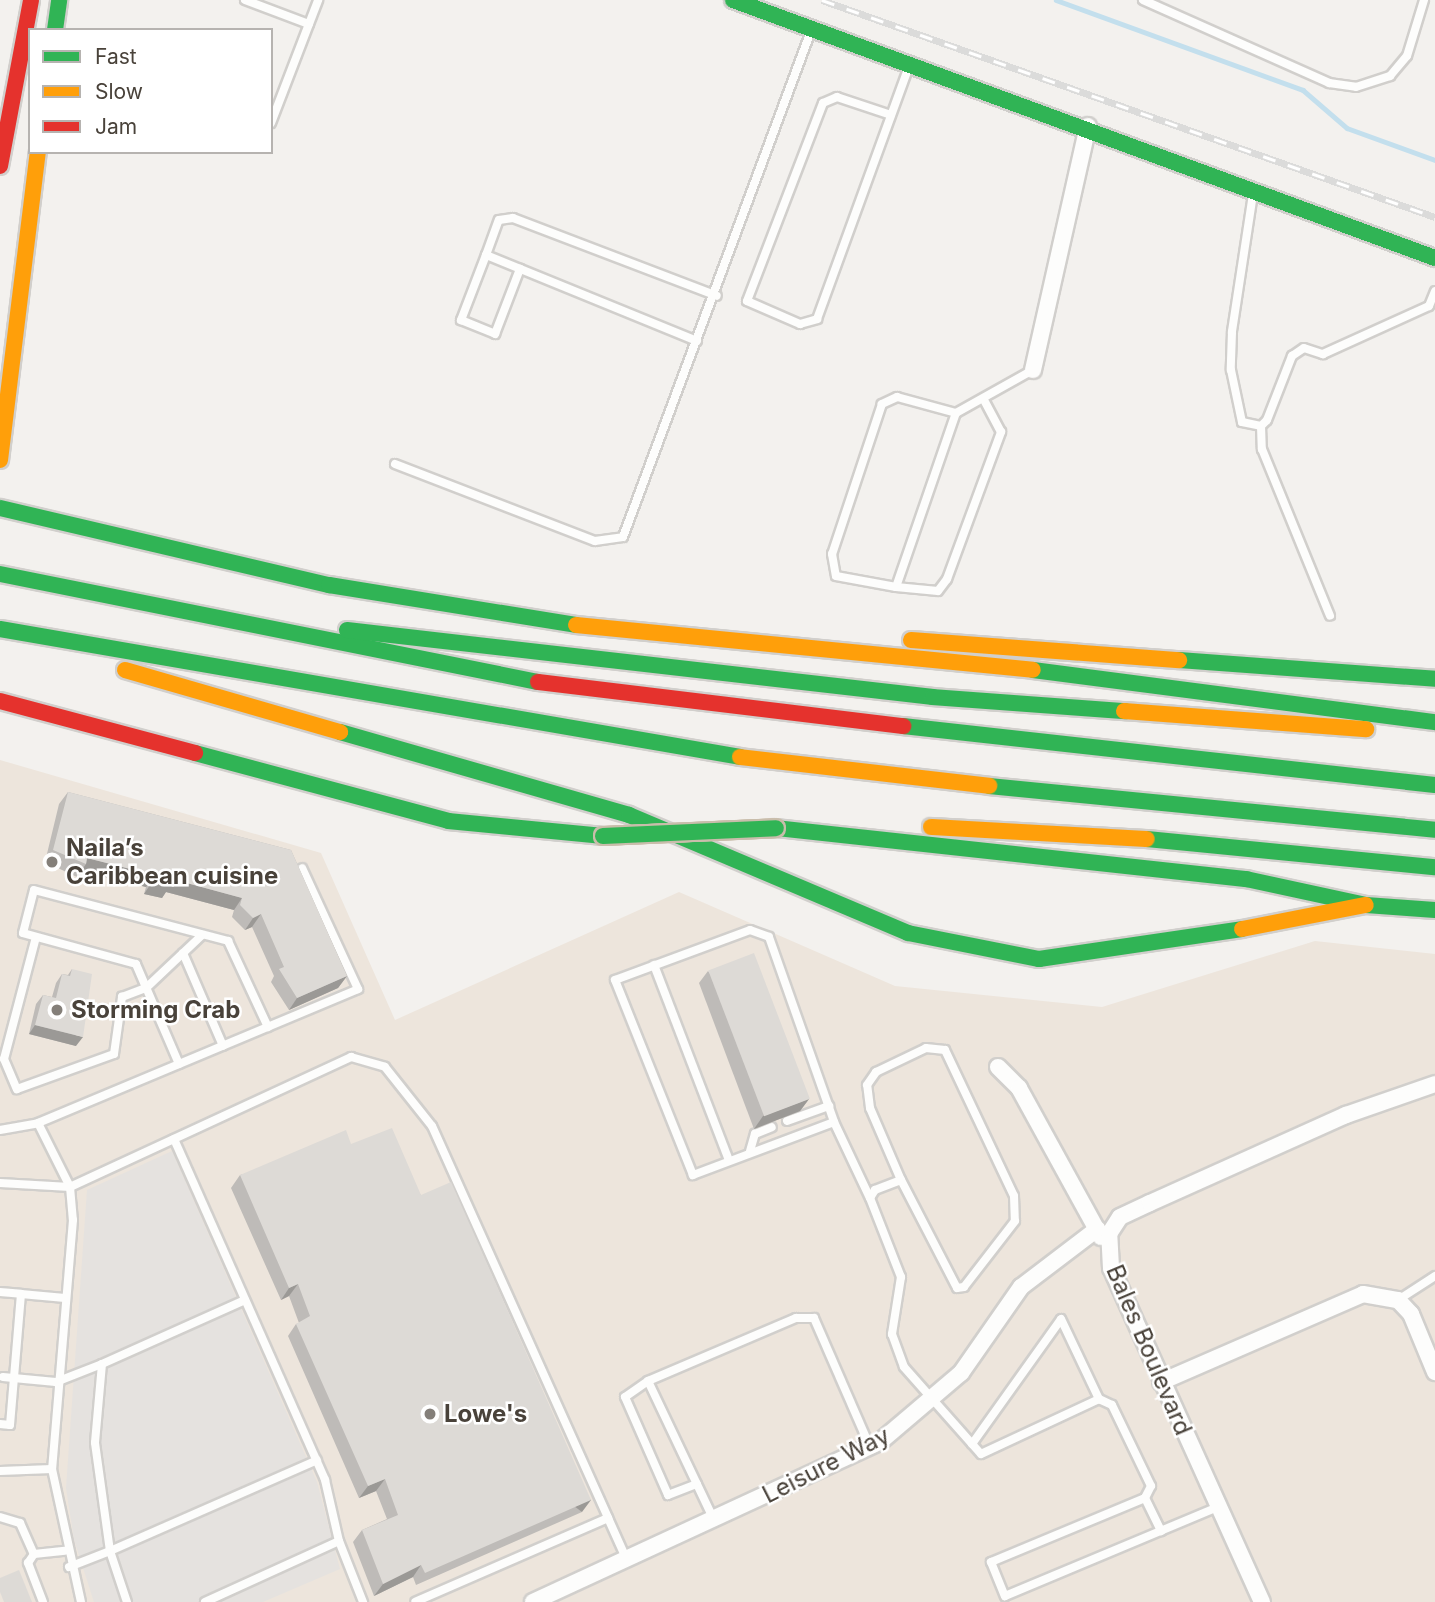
<!DOCTYPE html>
<meta charset="utf-8">
<style>
body{margin:0}
#map{position:relative;width:1435px;height:1602px;overflow:hidden;background:#f3f1ee;font-family:Inter,sans-serif}
div>[style]{position:absolute}
[style*='--x']{left:calc(var(--x)*1px);top:calc(var(--y)*1px);width:calc(var(--w)*1px);rotate:calc(var(--a)*1deg)}
.commercial>*{inset:0;background:#ede5dc}
.parking>*{inset:0;background:#e5e2df}
.stream>*{height:4.5px;margin:-2.25px;padding:0 2.25px;transform-origin:2.25px;border-radius:2.25px;background:#c3dfed}
.roads{filter:drop-shadow(2px 0 #d1cfcc) drop-shadow(-2px 0 #d1cfcc) drop-shadow(0 2px #d1cfcc) drop-shadow(0 -2px #d1cfcc)}
.lane>*{height:8px;margin:-4px;padding:0 4px;transform-origin:4px;border-radius:4px;background:#fdfdfc}
.street>*{height:16px;margin:-8px;padding:0 8px;transform-origin:8px;border-radius:8px;background:#fdfdfc}
.fast>*{height:16px;margin:-8px;padding:0 8px;transform-origin:8px;border-radius:8px;background:#30b455}
.slow>*{height:16px;margin:-8px;padding:0 8px;transform-origin:8px;border-radius:8px;background:#ff9f0a}
.jam>*{height:16px;margin:-8px;padding:0 8px;transform-origin:8px;border-radius:8px;background:#e5322d}
.rail>*{height:7px;margin-top:-3.5px;transform-origin:0;background:repeating-linear-gradient(90deg,#fff 0 13px,#dbdbda 0 26px);box-sizing:border-box;border-block:2px solid #dbdbda}
.bridges{filter:drop-shadow(2px 0 #c9bdab) drop-shadow(-2px 0 #c9bdab) drop-shadow(0 2px #c9bdab) drop-shadow(0 -2px #c9bdab)}
.fast-bridge>*{height:16px;margin:-8px;padding:0 8px;transform-origin:8px;border-radius:8px;background:#30b455}
.wall>*{inset:0;background:#bebbb8}
.shaded-wall>*{inset:0;background:#9b9996;transform-origin:0 0}
.building>*{inset:0;background:#dddad6;transform-origin:0 0}
.dots>*{width:19px;height:19px;translate:-50% -50%;box-sizing:border-box;border:4px solid #fff;border-radius:50%}
span{translate:-50% -50%;white-space:nowrap;text-align:center;line-height:1.15;-webkit-text-stroke:5px #fff;paint-order:stroke}
.poi-label{font-size:24px;color:#49423a;font-weight:700}
.left{translate:0 -50%;text-align:left}
.street-label{font-size:24px;color:#49423a}
.legend{position:absolute;left:28px;top:28px;width:245px;height:126px;box-sizing:border-box;background:#fff;border:2px solid #b6b3b0;margin:0;padding:9px 12px;list-style:none;font-size:21px;color:#49423a}
.legend li{display:flex;align-items:center;gap:14px;height:35px}
.legend b{width:35px;border:2px solid #b6b3b0}
</style>
<div id="map">
<div class="commercial">
<div style="clip-path:polygon(0 760px,321px 853px,395px 1020px,679px 892px,895px 986px,1102px 1007px,1315px 941px,1435px 954px,1435px 1602px,0 1602px)"></div>
</div>
<div class="parking">
<div style="clip-path:polygon(172px 1151px,317px 1482px,340px 1569px,263px 1602px,94px 1602px,74px 1540px,66px 1488px,87px 1190px)"></div>
</div>
<div class="stream">
<div style="--x:1056;--y:0;--w:263;--a:20"></div>
<div style="--x:1303;--y:90;--w:58;--a:40.8"></div>
<div style="--x:1347;--y:128;--w:94;--a:20"></div>
</div>
<div class="roads">
<div class="lane">
<div style="--x:245;--y:0;--w:68;--a:20.6"></div>
<div style="--x:309;--y:24;--w:26;--a:-69"></div>
<div style="--x:1143;--y:0;--w:204;--a:24"></div>
<div style="--x:1329;--y:83;--w:27;--a:8"></div>
<div style="--x:1356;--y:87;--w:36;--a:-18"></div>
<div style="--x:1390;--y:76;--w:26;--a:-50"></div>
<div style="--x:1407;--y:56;--w:59;--a:-73.1"></div>
<div style="--x:891;--y:115;--w:57;--a:-161.6"></div>
<div style="--x:837;--y:97;--w:15;--a:157"></div>
<div style="--x:823;--y:103;--w:212;--a:111"></div>
<div style="--x:747;--y:301;--w:58;--a:23.5"></div>
<div style="--x:800;--y:324;--w:18;--a:-16"></div>
<div style="--x:817;--y:319;--w:266;--a:-70"></div>
<div style="--x:271;--y:123;--w:106;--a:-69"></div>
<div style="--x:1253;--y:194;--w:140;--a:98.7"></div>
<div style="--x:1232;--y:332;--w:38;--a:92"></div>
<div style="--x:1231;--y:370;--w:53;--a:78.1"></div>
<div style="--x:1242;--y:422;--w:19;--a:12"></div>
<div style="--x:1261;--y:426;--w:8;--a:-45"></div>
<div style="--x:1267;--y:420;--w:69;--a:-68.7"></div>
<div style="--x:1292;--y:356;--w:14;--a:-34"></div>
<div style="--x:1304;--y:348;--w:20;--a:18"></div>
<div style="--x:1323;--y:354;--w:116;--a:-24.4"></div>
<div style="--x:1429;--y:306;--w:16;--a:-68"></div>
<div style="--x:486;--y:255;--w:70;--a:111"></div>
<div style="--x:461;--y:320;--w:37;--a:22"></div>
<div style="--x:495;--y:334;--w:70;--a:-69"></div>
<div style="--x:697;--y:341;--w:228;--a:-157.8"></div>
<div style="--x:486;--y:255;--w:37;--a:-70"></div>
<div style="--x:499;--y:220;--w:14;--a:-8"></div>
<div style="--x:513;--y:218;--w:218;--a:20.9"></div>
<div style="--x:956;--y:413;--w:61;--a:-164.8"></div>
<div style="--x:897;--y:397;--w:17;--a:155"></div>
<div style="--x:882;--y:404;--w:158;--a:108.4"></div>
<div style="--x:832;--y:554;--w:22;--a:80"></div>
<div style="--x:836;--y:576;--w:61;--a:10.4"></div>
<div style="--x:896;--y:587;--w:184;--a:-71"></div>
<div style="--x:956;--y:413;--w:88;--a:-29.2"></div>
<div style="--x:1261;--y:426;--w:23;--a:88"></div>
<div style="--x:1262;--y:449;--w:180;--a:67.8"></div>
<div style="--x:395;--y:464;--w:214;--a:21.1"></div>
<div style="--x:595;--y:541;--w:28;--a:-8"></div>
<div style="--x:623;--y:537;--w:540;--a:-69.62"></div>
<div style="--x:896;--y:587;--w:42;--a:5.4"></div>
<div style="--x:938;--y:591;--w:15;--a:-53"></div>
<div style="--x:947;--y:579;--w:157;--a:-69.8"></div>
<div style="--x:1001;--y:432;--w:38;--a:-118"></div>
<div style="--x:36;--y:937;--w:126;--a:104.7"></div>
<div style="--x:4;--y:1059;--w:33;--a:67"></div>
<div style="--x:17;--y:1089;--w:103;--a:-19.8"></div>
<div style="--x:114;--y:1054;--w:58;--a:-82"></div>
<div style="--x:122;--y:997;--w:26;--a:-21"></div>
<div style="--x:146;--y:988;--w:77;--a:-43.4"></div>
<div style="--x:183;--y:953;--w:101;--a:66.7"></div>
<div style="--x:654;--y:965;--w:209;--a:69"></div>
<div style="--x:179;--y:1064;--w:109;--a:-113.3"></div>
<div style="--x:136;--y:964;--w:117;--a:-164.7"></div>
<div style="--x:23;--y:933;--w:44;--a:-75.7"></div>
<div style="--x:34;--y:890;--w:201;--a:14.7"></div>
<div style="--x:228;--y:941;--w:95;--a:65.1"></div>
<div style="--x:787;--y:1121;--w:45;--a:-19.7"></div>
<div style="--x:834;--y:1122;--w:151;--a:159.4"></div>
<div style="--x:693;--y:1175;--w:210;--a:-111.8"></div>
<div style="--x:615;--y:980;--w:144;--a:-20.3"></div>
<div style="--x:750;--y:930;--w:20;--a:20"></div>
<div style="--x:769;--y:937;--w:196;--a:70.6"></div>
<div style="--x:834;--y:1122;--w:84;--a:64.7"></div>
<div style="--x:38;--y:1123;--w:72;--a:63.4"></div>
<div style="--x:70;--y:1187;--w:33;--a:85"></div>
<div style="--x:73;--y:1220;--w:250;--a:94.8"></div>
<div style="--x:52;--y:1469;--w:136;--a:77.7"></div>
<div style="--x:0;--y:1130;--w:39;--a:-10"></div>
<div style="--x:38;--y:1123;--w:347;--a:-22.7"></div>
<div style="--x:358;--y:989;--w:133;--a:-114.8"></div>
<div style="--x:174;--y:1139;--w:373;--a:66.1"></div>
<div style="--x:325;--y:1480;--w:63;--a:77.1"></div>
<div style="--x:750;--y:1151;--w:18;--a:-74"></div>
<div style="--x:755;--y:1134;--w:18;--a:-22"></div>
<div style="--x:901;--y:1180;--w:78;--a:-113.3"></div>
<div style="--x:870;--y:1108;--w:23;--a:-97"></div>
<div style="--x:867;--y:1085;--w:16;--a:-55"></div>
<div style="--x:876;--y:1072;--w:55;--a:-25.6"></div>
<div style="--x:926;--y:1048;--w:19;--a:6"></div>
<div style="--x:945;--y:1050;--w:161;--a:64.7"></div>
<div style="--x:1014;--y:1196;--w:25;--a:88"></div>
<div style="--x:1015;--y:1221;--w:83;--a:127.7"></div>
<div style="--x:964;--y:1287;--w:7;--a:172"></div>
<div style="--x:957;--y:1288;--w:122;--a:-117.4"></div>
<div style="--x:901;--y:1180;--w:28;--a:159"></div>
<div style="--x:875;--y:1190;--w:9;--a:122"></div>
<div style="--x:870;--y:1198;--w:85;--a:68.6"></div>
<div style="--x:901;--y:1277;--w:58;--a:99"></div>
<div style="--x:892;--y:1334;--w:35;--a:70"></div>
<div style="--x:904;--y:1367;--w:116;--a:48.5"></div>
<div style="--x:981;--y:1454;--w:130;--a:-25"></div>
<div style="--x:1099;--y:1399;--w:14;--a:25"></div>
<div style="--x:1112;--y:1405;--w:90;--a:64.3"></div>
<div style="--x:1151;--y:1486;--w:13;--a:117"></div>
<div style="--x:1145;--y:1498;--w:167;--a:157.4"></div>
<div style="--x:991;--y:1562;--w:37;--a:68"></div>
<div style="--x:1005;--y:1596;--w:231;--a:-22.7"></div>
<div style="--x:0;--y:1183;--w:70;--a:3.3"></div>
<div style="--x:70;--y:1187;--w:310;--a:-24.8"></div>
<div style="--x:351;--y:1057;--w:35;--a:16"></div>
<div style="--x:385;--y:1067;--w:75;--a:51.5"></div>
<div style="--x:432;--y:1126;--w:430;--a:65.8"></div>
<div style="--x:608;--y:1518;--w:210;--a:156.5"></div>
<div style="--x:0;--y:1292;--w:21;--a:5"></div>
<div style="--x:245;--y:1300;--w:157;--a:155.9"></div>
<div style="--x:102;--y:1364;--w:79;--a:95.1"></div>
<div style="--x:95;--y:1443;--w:109;--a:82.1"></div>
<div style="--x:110;--y:1551;--w:226;--a:-23.7"></div>
<div style="--x:1398;--y:1300;--w:44;--a:-33"></div>
<div style="--x:3;--y:1377;--w:53;--a:5.4"></div>
<div style="--x:56;--y:1382;--w:49;--a:-21.4"></div>
<div style="--x:648;--y:1381;--w:28;--a:145"></div>
<div style="--x:625;--y:1397;--w:107;--a:66.3"></div>
<div style="--x:668;--y:1495;--w:31;--a:-21"></div>
<div style="--x:0;--y:1424;--w:10;--a:6"></div>
<div style="--x:10;--y:1425;--w:131;--a:-85.2"></div>
<div style="--x:21;--y:1294;--w:44;--a:5.2"></div>
<div style="--x:972;--y:1444;--w:153;--a:-54.5"></div>
<div style="--x:1061;--y:1319;--w:89;--a:64.6"></div>
<div style="--x:0;--y:1471;--w:52;--a:-2.2"></div>
<div style="--x:1145;--y:1498;--w:37;--a:64"></div>
<div style="--x:0;--y:1517;--w:21;--a:17"></div>
<div style="--x:20;--y:1523;--w:34;--a:66"></div>
<div style="--x:608;--y:1518;--w:44;--a:65.8"></div>
<div style="--x:714;--y:1520;--w:154;--a:-115.4"></div>
<div style="--x:648;--y:1381;--w:161;--a:-23.1"></div>
<div style="--x:796;--y:1318;--w:18;--a:0"></div>
<div style="--x:814;--y:1318;--w:141;--a:66.5"></div>
<div style="--x:69;--y:1567;--w:44;--a:-21.3"></div>
<div style="--x:110;--y:1551;--w:54;--a:71.6"></div>
<div style="--x:43;--y:1602;--w:42;--a:-111"></div>
<div style="--x:28;--y:1563;--w:11;--a:-56"></div>
<div style="--x:34;--y:1554;--w:31;--a:-6"></div>
<div style="--x:205;--y:1602;--w:147;--a:-24.5"></div>
<div style="--x:339;--y:1541;--w:66;--a:68.5"></div>
</div>
<div class="street">
<div style="--x:1033;--y:370;--w:250;--a:-77.3"></div>
<div style="--x:998;--y:1067;--w:30;--a:45"></div>
<div style="--x:1019;--y:1088;--w:170;--a:61.2"></div>
<div style="--x:1161;--y:1382;--w:220;--a:-23.5"></div>
<div style="--x:1363;--y:1294;--w:36;--a:10"></div>
<div style="--x:1398;--y:1300;--w:19;--a:47"></div>
<div style="--x:1411;--y:1314;--w:63;--a:67.5"></div>
<div style="--x:533;--y:1602;--w:383;--a:-24.8"></div>
<div style="--x:881;--y:1441;--w:105;--a:-40.4"></div>
<div style="--x:961;--y:1373;--w:105;--a:-55.1"></div>
<div style="--x:1021;--y:1287;--w:96;--a:-37.3"></div>
<div style="--x:1262;--y:1602;--w:367;--a:-114.3"></div>
<div style="--x:1111;--y:1268;--w:34;--a:-93"></div>
<div style="--x:1109;--y:1234;--w:20;--a:-57"></div>
<div style="--x:1120;--y:1217;--w:33;--a:-25"></div>
<div style="--x:1150;--y:1203;--w:215;--a:-24.2"></div>
<div style="--x:1346;--y:1115;--w:94;--a:-19.2"></div>
</div>
<div class="fast">
<div style="--x:733;--y:0;--w:748;--a:20.18"></div>
<div style="--x:55;--y:30;--w:30;--a:-82"></div>
<div style="--x:0;--y:508;--w:338;--a:13.2"></div>
<div style="--x:329;--y:585;--w:250;--a:9.2"></div>
<div style="--x:0;--y:574;--w:549;--a:11.35"></div>
<div style="--x:0;--y:629;--w:751;--a:9.81"></div>
<div style="--x:347;--y:630;--w:590;--a:6.52"></div>
<div style="--x:933;--y:697;--w:192;--a:4.2"></div>
<div style="--x:1179;--y:660;--w:257;--a:4.2"></div>
<div style="--x:1033;--y:670;--w:405;--a:7.4"></div>
<div style="--x:903;--y:726;--w:535;--a:6.33"></div>
<div style="--x:340;--y:732;--w:301;--a:16"></div>
<div style="--x:629;--y:815;--w:303;--a:22.9"></div>
<div style="--x:908;--y:933;--w:134;--a:11.2"></div>
<div style="--x:1039;--y:959;--w:205;--a:-8.4"></div>
<div style="--x:195;--y:753;--w:262;--a:15"></div>
<div style="--x:448;--y:821;--w:156;--a:5.5"></div>
<div style="--x:989;--y:786;--w:448;--a:5.6"></div>
<div style="--x:776;--y:828;--w:473;--a:6.2"></div>
<div style="--x:1246;--y:879;--w:123;--a:12.2"></div>
<div style="--x:1366;--y:905;--w:69;--a:4.1"></div>
<div style="--x:1147;--y:839;--w:289;--a:5.6"></div>
</div>
<div class="slow">
<div style="--x:0;--y:460;--w:310;--a:-83"></div>
<div style="--x:576;--y:625;--w:459;--a:5.6"></div>
<div style="--x:911;--y:640;--w:269;--a:4.3"></div>
<div style="--x:125;--y:670;--w:224;--a:16.1"></div>
<div style="--x:1124;--y:711;--w:243;--a:4.3"></div>
<div style="--x:740;--y:757;--w:251;--a:6.6"></div>
<div style="--x:931;--y:827;--w:216;--a:3.2"></div>
<div style="--x:1242;--y:929;--w:126;--a:-11"></div>
</div>
<div class="jam">
<div style="--x:0;--y:166;--w:169;--a:-79.4"></div>
<div style="--x:538;--y:682;--w:368;--a:6.9"></div>
<div style="--x:0;--y:701;--w:202;--a:14.9"></div>
</div>
</div>
<div class="rail">
<div style="--x:822;--y:0;--w:650;--a:19.49"></div>
</div>
<div class="bridges">
<div class="fast-bridge">
<div style="--x:603;--y:836;--w:173;--a:-2.6"></div>
</div>
</div>
<div class="wall">
<div style="clip-path:polygon(68px 792px,291px 850px,347px 976px,338px 988px,289px 1010px,271px 982px,274px 976px,252px 927px,245px 930px,232px 917px,234px 910px,166px 892px,162px 898px,144px 894px,146px 887px,81px 871px,77px 877px,45px 862px,59px 804px)"></div>
<div style="clip-path:polygon(72px 969px,76px 1046px,29px 1034px,36px 1004px,43px 995px,52px 997px,56px 983px,62px 974px,68px 975px)"></div>
<div style="clip-path:polygon(708px 971px,809px 1099px,800px 1111px,754px 1129px,699px 983px)"></div>
<div style="clip-path:polygon(351px 1144px,421px 1195px,582px 1512px,416px 1585px,413px 1577px,374px 1596px,353px 1542px,362px 1530px,387px 1519px,376px 1491px,359px 1498px,288px 1336px,296px 1324px,299px 1323px,289px 1296px,281px 1300px,231px 1188px,240px 1175px)"></div>
</div>
<div class="shaded-wall">
<div style="clip-path:polygon(87px 858px,154px 875px,146px 887px,81px 871px,86px 864px)"></div>
<div style="clip-path:polygon(172px 879px,242px 898px,234px 910px,166px 892px,162px 898px,144px 894px,152px 882px)"></div>
<div style="clip-path:polygon(261px 914px,252px 927px,245px 930px,253px 918px)"></div>
<div style="clip-path:polygon(347px 976px,338px 988px,289px 1010px,297px 998px)"></div>
<div style="clip-path:polygon(35px 1025px,83px 1037px,76px 1046px,29px 1034px)"></div>
<div style="clip-path:polygon(809px 1099px,800px 1111px,754px 1129px,763px 1116px)"></div>
<div style="clip-path:polygon(298px 1284px,289px 1296px,281px 1300px,289px 1288px)"></div>
<div style="clip-path:polygon(385px 1479px,376px 1491px,359px 1498px,368px 1486px)"></div>
<div style="left:591px;top:1500px;width:15px;height:181px;rotate:127deg"></div>
<div style="clip-path:polygon(421px 1565px,413px 1577px,374px 1596px,383px 1584px)"></div>
</div>
<div class="building">
<div style="clip-path:polygon(68px 792px,291px 850px,347px 976px,297px 998px,279px 969px,284px 967px,261px 914px,253px 918px,240px 905px,242px 898px,172px 879px,170px 886px,152px 882px,154px 875px,87px 858px,86px 864px,53px 850px)"></div>
<div style="left:754px;top:953px;width:156px;height:49px;rotate:69deg"></div>
<div style="clip-path:polygon(72px 969px,92px 974px,83px 1037px,35px 1025px,43px 995px,56px 998px,62px 974px,70px 976px)"></div>
<div style="clip-path:polygon(392px 1128px,421px 1195px,451px 1182px,591px 1500px,425px 1573px,421px 1565px,383px 1584px,362px 1530px,398px 1515px,385px 1479px,368px 1486px,296px 1324px,310px 1316px,298px 1284px,289px 1288px,240px 1175px,346px 1130px,351px 1144px)"></div>
<div style="clip-path:polygon(19px 1570px,32px 1602px,4px 1602px,0 1592px,0 1578px)"></div>
</div>
<div class="dots">
<div style="left:52px;top:862px;background:#847f79"></div>
<div style="left:57px;top:1010px;background:#847f79"></div>
<div style="left:430px;top:1414px;background:#847f79"></div>
</div>
<div class="poi-label">
<span class="left" style="left:66px;top:862px">Naila’s<br>Caribbean cuisine</span>
<span class="left" style="left:71px;top:1010px">Storming Crab</span>
<span class="left" style="left:444px;top:1414px">Lowe's</span>
</div>
<div class="street-label">
<span style="left:1149px;top:1350px;rotate:67deg">Bales Boulevard</span>
<span style="left:826px;top:1465px;rotate:-27deg">Leisure Way</span>
</div>
<ul class="legend">
<li><b style="height:9px;background:#30b455"></b>Fast</li>
<li><b style="height:9px;background:#ff9f0a"></b>Slow</li>
<li><b style="height:9px;background:#e5322d"></b>Jam</li>
</ul>
</div>
